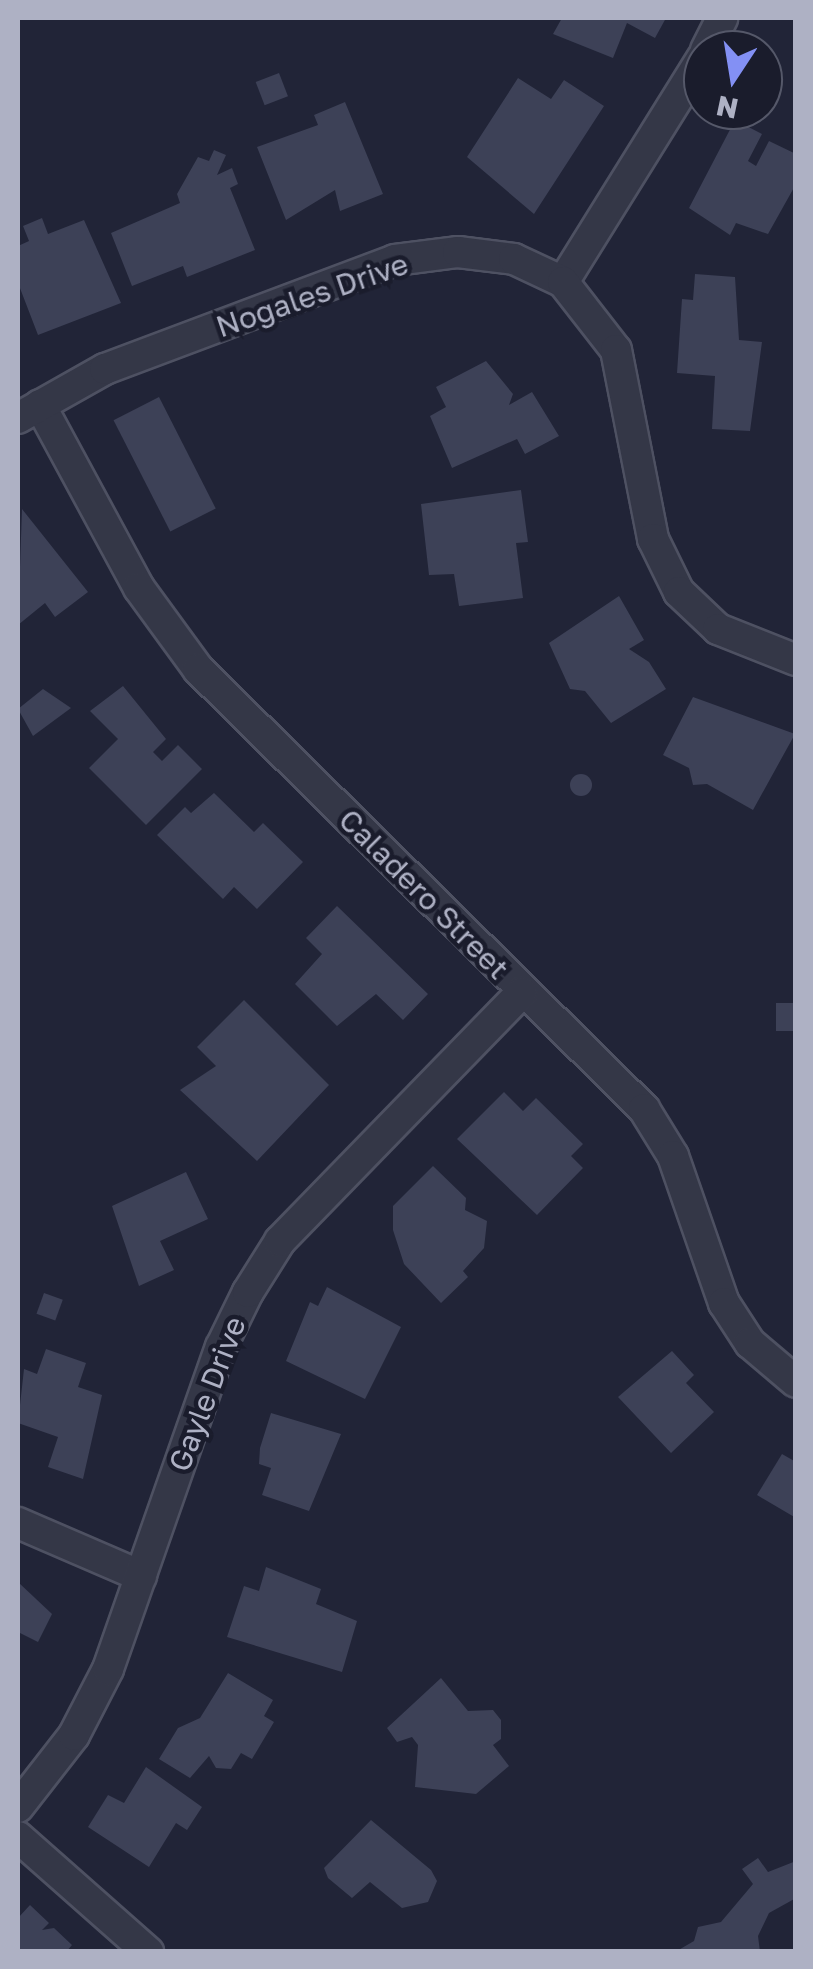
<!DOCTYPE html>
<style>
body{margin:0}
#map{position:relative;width:813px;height:1969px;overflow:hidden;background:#212437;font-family:"Golos Text",sans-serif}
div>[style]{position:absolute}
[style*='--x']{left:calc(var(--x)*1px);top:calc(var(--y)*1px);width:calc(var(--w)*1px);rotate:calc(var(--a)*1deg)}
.building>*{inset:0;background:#3d4157;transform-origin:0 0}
.round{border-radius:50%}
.roads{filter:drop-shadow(2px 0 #4e5162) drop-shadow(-2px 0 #4e5162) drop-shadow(0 2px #4e5162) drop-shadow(0 -2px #4e5162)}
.minor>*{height:30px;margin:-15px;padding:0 15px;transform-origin:15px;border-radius:15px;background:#343747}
span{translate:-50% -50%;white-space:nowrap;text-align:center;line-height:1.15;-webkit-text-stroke:9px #1a1c2c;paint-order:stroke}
.street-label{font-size:30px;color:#aeb1c4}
.frame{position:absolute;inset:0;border:20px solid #aeb1c4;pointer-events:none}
.north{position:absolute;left:683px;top:30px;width:100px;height:100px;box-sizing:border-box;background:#1a1c2c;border:2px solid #555869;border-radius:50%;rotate:192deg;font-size:28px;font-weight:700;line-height:40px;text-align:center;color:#aeb1c4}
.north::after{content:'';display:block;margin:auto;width:35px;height:45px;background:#8390f4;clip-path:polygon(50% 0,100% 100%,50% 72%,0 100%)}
</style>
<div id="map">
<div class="building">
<div style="clip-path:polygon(562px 18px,666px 18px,655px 38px,627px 23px,613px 58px,553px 34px)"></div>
<div style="left:279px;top:73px;width:25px;height:25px;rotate:69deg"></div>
<div style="clip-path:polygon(518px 78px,551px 99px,564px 80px,604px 106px,534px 214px,467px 157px)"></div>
<div style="clip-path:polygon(345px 102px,383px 194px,340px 211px,335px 190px,286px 220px,257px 147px,318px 125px,314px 115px)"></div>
<div style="clip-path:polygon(735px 120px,762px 134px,748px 161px,756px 166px,769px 141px,796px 154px,796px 184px,768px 234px,736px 223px,730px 235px,689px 208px)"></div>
<div style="clip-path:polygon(214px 150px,226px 155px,217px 175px,232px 168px,238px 184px,230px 188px,255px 250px,187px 277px,183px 266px,132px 286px,111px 233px,180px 203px,177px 194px,198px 157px,209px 161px)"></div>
<div style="clip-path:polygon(42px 218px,48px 234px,84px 220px,121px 303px,38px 335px,18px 283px,18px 246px,29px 241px,23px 226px)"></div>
<div style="clip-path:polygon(695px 274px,735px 277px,739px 340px,762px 342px,750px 431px,712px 429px,715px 376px,677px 373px,682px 299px,693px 300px)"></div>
<div style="clip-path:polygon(486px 361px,513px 394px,509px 405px,532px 392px,559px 436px,525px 454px,517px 439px,452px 468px,430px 416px,446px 407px,436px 387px)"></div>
<div style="left:159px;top:397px;width:125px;height:51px;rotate:63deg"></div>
<div style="clip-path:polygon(521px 490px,528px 542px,516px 543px,523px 598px,459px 606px,454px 574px,429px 575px,421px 504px)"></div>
<div style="clip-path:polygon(22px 509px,88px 592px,55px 617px,45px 603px,18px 625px)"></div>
<div style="clip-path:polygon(619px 596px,644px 640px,629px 649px,649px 662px,666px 689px,611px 723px,585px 691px,570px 689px,549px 643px)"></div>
<div style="clip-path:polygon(123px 686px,166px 739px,153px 752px,162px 761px,178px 745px,202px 769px,146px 825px,89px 768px,118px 739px,90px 711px)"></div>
<div style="clip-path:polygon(43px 689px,71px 708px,33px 736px,18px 709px)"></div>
<div style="clip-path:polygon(693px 697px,795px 734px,753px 810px,707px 784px,693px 785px,689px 768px,663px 755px)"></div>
<div class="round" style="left:570px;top:774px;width:22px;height:22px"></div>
<div style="clip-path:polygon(214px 793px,254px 832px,263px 823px,303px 862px,257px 909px,234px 887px,223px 899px,157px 835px,185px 807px,191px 813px)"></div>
<div style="clip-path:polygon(337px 906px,428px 994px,403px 1020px,376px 994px,337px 1026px,295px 984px,322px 954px,306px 938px)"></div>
<div style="clip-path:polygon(244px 1000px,329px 1085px,257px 1161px,180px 1090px,216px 1066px,197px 1047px)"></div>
<div style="left:776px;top:1003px;width:20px;height:28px"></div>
<div style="clip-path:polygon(504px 1092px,523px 1111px,536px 1098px,583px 1144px,571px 1156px,583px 1168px,537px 1215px,457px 1139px)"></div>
<div style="clip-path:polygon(433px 1166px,466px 1198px,465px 1210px,487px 1221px,484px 1248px,463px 1271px,468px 1277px,441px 1303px,404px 1264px,393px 1230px,393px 1206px)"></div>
<div style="clip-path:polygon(186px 1172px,208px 1219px,160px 1241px,174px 1270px,139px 1286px,112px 1206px)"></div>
<div style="clip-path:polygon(327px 1287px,401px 1327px,365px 1399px,286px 1361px,310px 1302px,318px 1306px)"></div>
<div style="left:44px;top:1293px;width:20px;height:22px;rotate:20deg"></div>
<div style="clip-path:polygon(46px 1349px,86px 1363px,78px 1387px,102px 1395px,83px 1479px,48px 1467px,58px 1437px,18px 1423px,24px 1369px,37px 1374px)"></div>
<div style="clip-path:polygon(672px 1351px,694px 1375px,686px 1383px,714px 1412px,671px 1453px,618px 1397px)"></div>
<div style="clip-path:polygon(271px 1413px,341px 1434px,309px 1511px,262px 1495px,271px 1468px,259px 1464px,260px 1448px)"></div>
<div style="clip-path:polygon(782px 1454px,796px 1462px,796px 1518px,757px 1495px)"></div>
<div style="clip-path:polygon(266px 1567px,321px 1589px,316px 1604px,357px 1621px,342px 1672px,227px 1637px,244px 1586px,259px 1591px)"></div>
<div style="clip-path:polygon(18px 1582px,52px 1614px,38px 1642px,18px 1632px)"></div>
<div style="clip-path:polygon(228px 1673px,273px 1700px,264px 1716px,274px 1722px,252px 1759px,241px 1753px,231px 1769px,216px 1768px,209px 1756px,190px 1778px,159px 1759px,178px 1728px,200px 1718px)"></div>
<div style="clip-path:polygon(441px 1678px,468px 1711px,493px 1710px,501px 1720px,501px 1739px,493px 1745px,509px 1766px,476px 1794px,415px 1787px,418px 1745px,412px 1737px,397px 1742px,387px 1728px)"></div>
<div style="clip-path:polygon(146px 1767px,202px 1807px,187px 1830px,176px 1823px,149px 1867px,88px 1827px,108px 1795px,124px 1803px)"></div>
<div style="clip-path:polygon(371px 1820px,431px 1870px,437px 1881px,428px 1902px,402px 1908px,370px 1882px,352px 1898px,328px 1878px,324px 1868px)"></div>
<div style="clip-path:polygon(758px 1858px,768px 1872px,796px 1861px,796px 1898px,769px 1913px,758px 1936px,760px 1952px,675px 1952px,694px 1941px,698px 1927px,721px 1922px,753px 1884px,742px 1869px)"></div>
<div style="clip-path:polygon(30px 1905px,49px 1923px,42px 1930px,54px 1928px,72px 1945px,66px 1952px,18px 1952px,18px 1918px)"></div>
</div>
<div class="roads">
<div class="minor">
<div style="--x:706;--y:50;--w:36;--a:-63"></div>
<div style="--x:563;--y:282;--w:265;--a:-58.1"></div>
<div style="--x:40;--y:405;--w:208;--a:61.6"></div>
<div style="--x:139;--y:588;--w:100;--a:53.9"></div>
<div style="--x:198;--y:669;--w:627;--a:44.61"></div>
<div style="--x:644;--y:1109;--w:55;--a:58.3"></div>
<div style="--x:673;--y:1156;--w:156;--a:70.9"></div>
<div style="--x:724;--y:1303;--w:48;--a:57"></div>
<div style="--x:750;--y:1343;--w:60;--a:40.3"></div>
<div style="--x:18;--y:418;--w:100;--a:-29.4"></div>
<div style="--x:105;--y:369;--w:310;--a:-20.6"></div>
<div style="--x:395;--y:260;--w:64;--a:-7.2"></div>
<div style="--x:458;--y:252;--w:56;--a:7.1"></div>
<div style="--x:514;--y:259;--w:54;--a:25.1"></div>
<div style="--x:563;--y:282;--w:86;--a:52.1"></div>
<div style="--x:616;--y:350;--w:193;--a:78.9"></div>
<div style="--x:653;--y:539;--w:59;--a:63.9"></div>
<div style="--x:679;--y:592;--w:54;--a:43.5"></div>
<div style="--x:718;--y:629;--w:84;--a:21.7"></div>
<div style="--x:18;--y:1523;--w:134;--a:23.3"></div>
<div style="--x:18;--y:1807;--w:91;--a:-52.1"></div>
<div style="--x:74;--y:1735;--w:74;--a:-62.7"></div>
<div style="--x:108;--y:1669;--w:341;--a:-70.7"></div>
<div style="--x:221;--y:1347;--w:61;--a:-63.9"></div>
<div style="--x:248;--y:1292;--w:60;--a:-57.9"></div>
<div style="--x:280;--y:1241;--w:347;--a:-45.8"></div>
<div style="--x:18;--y:1837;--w:174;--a:41.5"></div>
</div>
</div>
<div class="street-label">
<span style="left:312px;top:295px;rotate:-19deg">Nogales Drive</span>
<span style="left:424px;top:894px;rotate:45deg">Caladero Street</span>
<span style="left:207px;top:1394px;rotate:-69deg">Gayle Drive</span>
</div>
<div class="frame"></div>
<div class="north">N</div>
</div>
